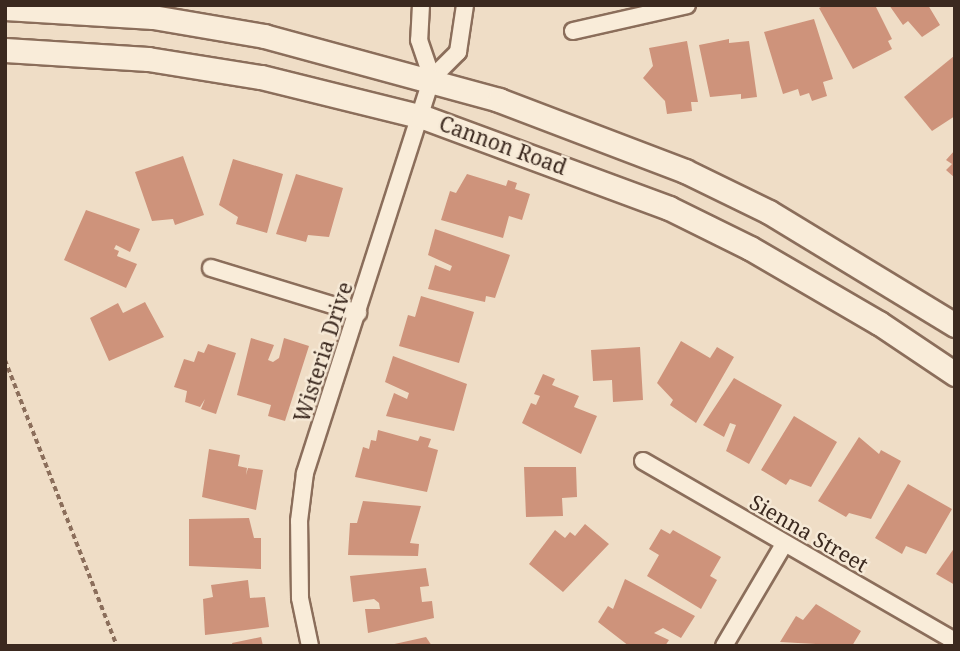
<!DOCTYPE html>
<style>
body{margin:0}
#map{position:relative;width:960px;height:651px;overflow:hidden;background:#efddc6;font-family:"Noto Serif",serif}
div>[style]{position:absolute}
[style*='--x']{left:calc(var(--x)*1px);top:calc(var(--y)*1px);width:calc(var(--w)*1px);rotate:calc(var(--a)*1deg)}
.building>*{inset:0;background:#ce937b}
.path>*{height:3.5px;margin-top:-1.75px;transform-origin:0;background:repeating-linear-gradient(90deg,#8b6e5b 0 5px,transparent 0 8.5px)}
.roads{filter:drop-shadow(2px 0 #8b6e5b) drop-shadow(-2px 0 #8b6e5b) drop-shadow(0 2px #8b6e5b) drop-shadow(0 -2px #8b6e5b)}
.minor>*{height:16px;margin:-8px;padding:0 8px;transform-origin:8px;border-radius:8px;background:#f9ecd9}
.secondary>*{height:23px;margin:-11.5px;padding:0 11.5px;transform-origin:11.5px;border-radius:11.5px;background:#f9ecd9}
span{translate:-50% -50%;white-space:nowrap;text-align:center;line-height:1.15;-webkit-text-stroke:5px #f6e9d6;paint-order:stroke}
.street-label{font-size:21px;color:#3b291f}
.frame{position:absolute;inset:0;border:7px solid #3b291f;pointer-events:none}
</style>
<div id="map">
<div class="building">
<div style="clip-path:polygon(825px 5px,875px 5px,892px 39px,888px 41px,892px 49px,853px 69px,819px 8px)"></div>
<div style="clip-path:polygon(889px 5px,928px 5px,940px 25px,922px 37px,908px 21px,903px 25px)"></div>
<div style="clip-path:polygon(814px 19px,833px 79px,823px 82px,827px 96px,812px 101px,809px 93px,800px 96px,798px 89px,783px 94px,764px 32px)"></div>
<div style="clip-path:polygon(729px 39px,729px 43px,749px 41px,757px 97px,741px 99px,741px 94px,710px 97px,699px 45px)"></div>
<div style="clip-path:polygon(687px 41px,698px 102px,691px 102px,692px 111px,667px 114px,665px 101px,643px 78px,653px 66px,649px 48px)"></div>
<div style="clip-path:polygon(954px 56px,955px 116px,932px 131px,904px 97px)"></div>
<div style="clip-path:polygon(955px 150px,955px 178px,946px 170px,952px 164px,946px 160px)"></div>
<div style="clip-path:polygon(183px 156px,204px 215px,175px 225px,173px 219px,152px 221px,135px 172px)"></div>
<div style="clip-path:polygon(233px 159px,283px 174px,267px 233px,236px 224px,238px 217px,219px 205px)"></div>
<div style="clip-path:polygon(296px 174px,343px 188px,329px 237px,308px 235px,306px 242px,276px 234px)"></div>
<div style="clip-path:polygon(467px 174px,506px 186px,508px 180px,517px 183px,515px 189px,530px 194px,522px 220px,509px 216px,503px 238px,441px 220px,450px 191px,456px 193px)"></div>
<div style="clip-path:polygon(86px 210px,140px 229px,130px 252px,116px 245px,114px 249px,119px 251px,117px 256px,137px 264px,126px 288px,64px 260px)"></div>
<div style="clip-path:polygon(435px 229px,510px 255px,495px 298px,486px 296px,485px 302px,428px 289px,435px 265px,450px 271px,452px 266px,428px 255px)"></div>
<div style="clip-path:polygon(421px 296px,474px 312px,459px 363px,399px 346px,408px 315px,415px 317px)"></div>
<div style="clip-path:polygon(145px 302px,164px 337px,109px 361px,90px 318px,118px 303px,123px 313px)"></div>
<div style="clip-path:polygon(251px 338px,274px 345px,268px 360px,273px 362px,279px 358px,284px 338px,309px 346px,285px 421px,268px 416px,271px 405px,237px 395px)"></div>
<div style="clip-path:polygon(681px 341px,710px 358px,717px 347px,734px 357px,696px 423px,670px 405px,673px 400px,657px 383px)"></div>
<div style="clip-path:polygon(208px 344px,236px 353px,216px 414px,201px 409px,205px 399px,200px 407px,185px 402px,187px 391px,174px 387px,184px 359px,194px 362px,198px 351px,204px 353px)"></div>
<div style="clip-path:polygon(640px 347px,643px 400px,613px 402px,612px 380px,593px 381px,591px 350px)"></div>
<div style="clip-path:polygon(393px 356px,467px 384px,454px 431px,386px 416px,394px 393px,407px 399px,409px 393px,385px 382px)"></div>
<div style="clip-path:polygon(543px 374px,555px 379px,552px 385px,579px 396px,574px 407px,597px 416px,581px 454px,522px 423px,531px 403px,536px 405px,540px 396px,534px 394px)"></div>
<div style="clip-path:polygon(734px 378px,782px 405px,749px 464px,726px 451px,736px 425px,730px 423px,724px 437px,703px 425px)"></div>
<div style="clip-path:polygon(794px 416px,837px 442px,811px 487px,790px 479px,786px 485px,761px 470px)"></div>
<div style="clip-path:polygon(378px 430px,418px 441px,420px 436px,431px 439px,428px 447px,438px 450px,427px 492px,355px 477px,363px 447px,369px 449px,371px 440px,376px 441px)"></div>
<div style="clip-path:polygon(859px 437px,879px 454px,881px 450px,901px 461px,871px 519px,849px 513px,846px 517px,818px 501px)"></div>
<div style="clip-path:polygon(209px 449px,240px 455px,238px 466px,247px 468px,246px 475px,248px 468px,263px 470px,256px 510px,202px 497px)"></div>
<div style="clip-path:polygon(524px 467px,576px 467px,577px 497px,562px 498px,563px 516px,526px 517px)"></div>
<div style="clip-path:polygon(908px 484px,952px 509px,926px 554px,906px 546px,902px 554px,875px 538px)"></div>
<div style="clip-path:polygon(363px 501px,421px 506px,410px 543px,419px 544px,418px 556px,348px 555px,350px 523px,357px 523px)"></div>
<div style="clip-path:polygon(249px 518px,254px 538px,261px 538px,261px 569px,189px 566px,189px 519px)"></div>
<div style="clip-path:polygon(585px 524px,609px 544px,563px 592px,529px 564px,555px 530px,565px 538px,570px 532px,575px 536px)"></div>
<div style="clip-path:polygon(661px 529px,670px 534px,673px 530px,721px 557px,710px 576px,717px 580px,701px 609px,647px 576px,659px 555px,649px 549px)"></div>
<div style="clip-path:polygon(955px 547px,955px 585px,936px 574px)"></div>
<div style="clip-path:polygon(426px 568px,429px 586px,420px 587px,422px 602px,432px 601px,434px 618px,368px 633px,365px 609px,380px 609px,379px 603px,374px 599px,353px 602px,350px 576px)"></div>
<div style="clip-path:polygon(625px 579px,695px 616px,681px 638px,663px 628px,654px 633px,669px 640px,665px 646px,629px 646px,598px 622px,608px 606px,613px 609px)"></div>
<div style="clip-path:polygon(248px 580px,250px 598px,265px 597px,269px 627px,205px 635px,203px 599px,213px 597px,211px 585px)"></div>
<div style="clip-path:polygon(816px 604px,861px 631px,852px 646px,780px 642px,796px 616px,803px 620px)"></div>
<div style="clip-path:polygon(261px 637px,263px 646px,233px 646px,232px 643px)"></div>
<div style="clip-path:polygon(426px 637px,432px 646px,390px 646px,390px 645px)"></div>
</div>
<div class="path">
<div style="--x:5;--y:360;--w:307;--a:68.6"></div>
</div>
<div class="roads">
<div class="minor">
<div style="--x:421;--y:5;--w:35;--a:93"></div>
<div style="--x:419;--y:40;--w:40;--a:71.1"></div>
<div style="--x:573;--y:31;--w:117;--a:-12.8"></div>
<div style="--x:432;--y:78;--w:37;--a:-45"></div>
<div style="--x:458;--y:52;--w:48;--a:-81.5"></div>
<div style="--x:211;--y:268;--w:154;--a:17"></div>
<div style="--x:643;--y:461;--w:360;--a:30"></div>
<div style="--x:310;--y:646;--w:49;--a:-101.8"></div>
<div style="--x:300;--y:598;--w:77;--a:-90.7"></div>
<div style="--x:299;--y:521;--w:48;--a:-82.9"></div>
<div style="--x:305;--y:473;--w:415;--a:-72.2"></div>
<div style="--x:724;--y:646;--w:118;--a:-59.5"></div>
</div>
<div class="secondary">
<div style="--x:5;--y:8;--w:148;--a:3.5"></div>
<div style="--x:153;--y:17;--w:113;--a:9.7"></div>
<div style="--x:264;--y:36;--w:244;--a:15.2"></div>
<div style="--x:499;--y:100;--w:199;--a:20.9"></div>
<div style="--x:685;--y:171;--w:93;--a:26"></div>
<div style="--x:769;--y:212;--w:218;--a:31.3"></div>
<div style="--x:5;--y:50;--w:143;--a:3.6"></div>
<div style="--x:148;--y:59;--w:114;--a:9.1"></div>
<div style="--x:261;--y:77;--w:167;--a:13.9"></div>
<div style="--x:423;--y:117;--w:262;--a:20.3"></div>
<div style="--x:669;--y:208;--w:90;--a:26.3"></div>
<div style="--x:750;--y:248;--w:149;--a:30.2"></div>
<div style="--x:879;--y:323;--w:92;--a:33.9"></div>
</div>
</div>
<div class="street-label">
<span style="left:503px;top:145px;rotate:20deg">Cannon Road</span>
<span style="left:323px;top:352px;rotate:-72deg">Wisteria Drive</span>
<span style="left:809px;top:533px;rotate:30deg">Sienna Street</span>
</div>
<div class="frame"></div>
</div>
